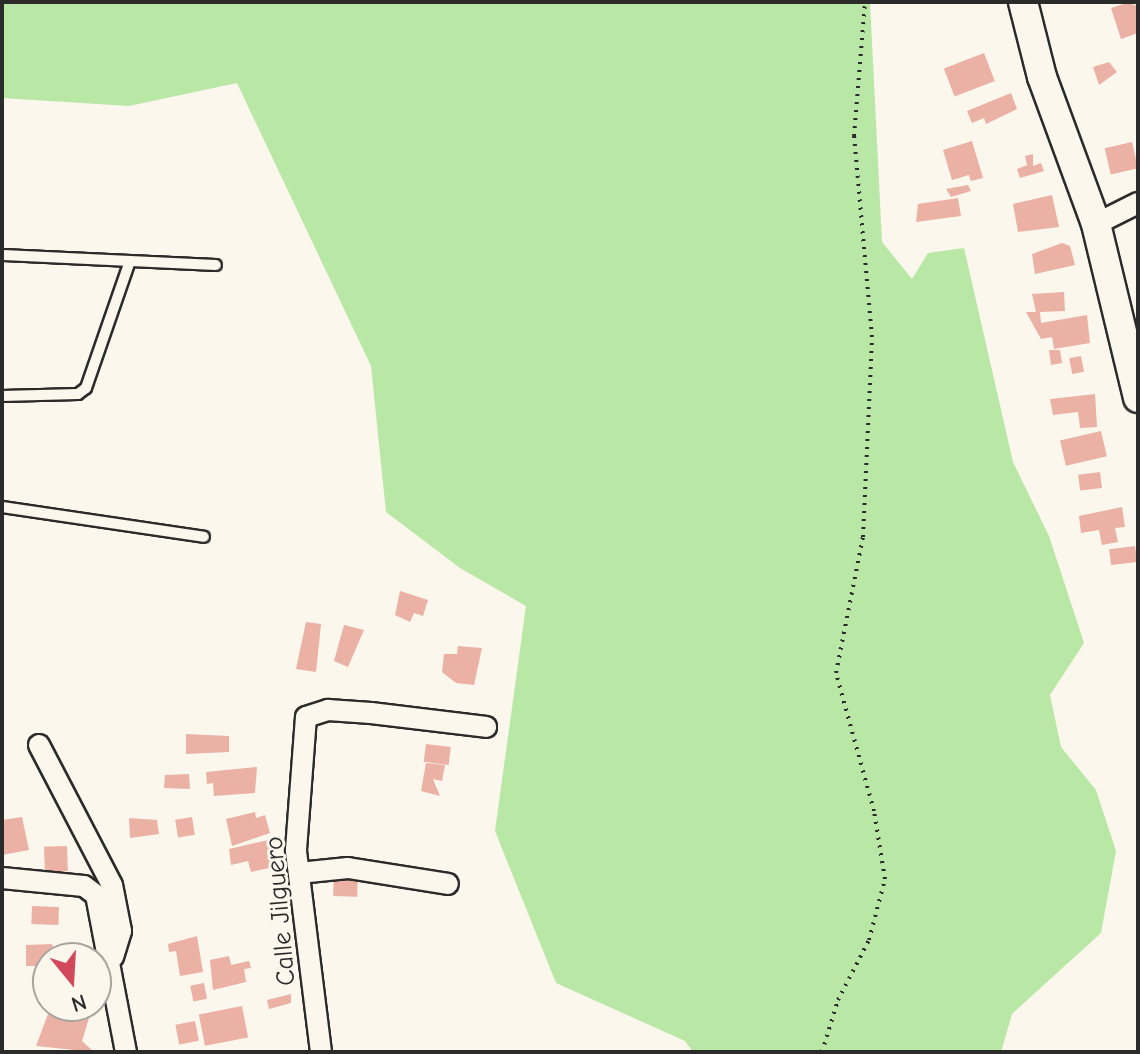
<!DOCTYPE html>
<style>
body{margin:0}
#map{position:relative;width:1140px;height:1054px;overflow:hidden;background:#fbf7ec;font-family:"Comic Neue",sans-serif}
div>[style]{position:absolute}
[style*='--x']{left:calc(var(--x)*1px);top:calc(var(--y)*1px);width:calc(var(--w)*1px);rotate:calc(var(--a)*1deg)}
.green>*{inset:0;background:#b9e7a6}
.building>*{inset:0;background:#ebb1a5;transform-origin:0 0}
.path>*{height:4px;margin-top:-2px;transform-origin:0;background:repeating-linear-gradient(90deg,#2b2b2b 0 2px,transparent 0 8px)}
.roads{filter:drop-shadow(2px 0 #2b2b2b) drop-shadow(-2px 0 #2b2b2b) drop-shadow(0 2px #2b2b2b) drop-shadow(0 -2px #2b2b2b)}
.lane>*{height:10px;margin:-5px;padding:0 5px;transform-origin:5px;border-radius:5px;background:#fbf7ec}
.street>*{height:20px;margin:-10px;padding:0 10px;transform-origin:10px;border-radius:10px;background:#fbf7ec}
.secondary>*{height:28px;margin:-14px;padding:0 14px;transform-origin:14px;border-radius:14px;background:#fbf7ec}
span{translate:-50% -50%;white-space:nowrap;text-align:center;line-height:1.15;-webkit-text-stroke:6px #fbf7ec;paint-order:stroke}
.street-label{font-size:26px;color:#2b2b2b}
.frame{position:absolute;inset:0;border:4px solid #2b2b2b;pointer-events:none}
.north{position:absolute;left:32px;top:942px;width:80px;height:80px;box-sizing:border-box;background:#fbf7ec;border:2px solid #a8a59f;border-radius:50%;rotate:162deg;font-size:22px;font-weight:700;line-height:32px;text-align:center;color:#2b2b2b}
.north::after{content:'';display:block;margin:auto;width:28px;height:36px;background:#d1495b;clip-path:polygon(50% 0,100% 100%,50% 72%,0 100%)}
</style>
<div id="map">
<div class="green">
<div style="clip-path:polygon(2px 2px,870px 2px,882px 242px,912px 279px,928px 253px,964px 248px,1013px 462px,1049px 536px,1084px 643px,1050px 695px,1061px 747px,1096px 790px,1116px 851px,1101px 933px,1012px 1014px,1001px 1052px,693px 1052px,685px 1041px,556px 983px,495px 831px,526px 606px,460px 568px,386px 512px,371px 366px,237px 83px,129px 106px,2px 98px)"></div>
</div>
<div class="building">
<div style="clip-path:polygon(1127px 3px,1138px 6px,1138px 33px,1121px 39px,1111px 8px)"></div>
<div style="left:984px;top:53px;width:30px;height:43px;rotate:69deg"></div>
<div style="clip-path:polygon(1109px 62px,1117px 72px,1099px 85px,1093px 67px)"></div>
<div style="clip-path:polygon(1011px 93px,1017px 109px,986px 124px,984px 118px,972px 123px,967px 111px)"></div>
<div style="clip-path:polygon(972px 141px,983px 178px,971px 181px,969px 175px,952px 180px,943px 150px)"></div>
<div style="left:1132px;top:142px;width:27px;height:28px;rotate:77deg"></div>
<div style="clip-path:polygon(1033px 154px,1033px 166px,1041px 163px,1044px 171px,1020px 178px,1017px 169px,1027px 165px,1025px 156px)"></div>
<div style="clip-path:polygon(968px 185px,971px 191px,951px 197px,946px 189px)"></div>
<div style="clip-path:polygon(1052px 195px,1059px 227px,1018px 232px,1013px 204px)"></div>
<div style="clip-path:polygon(958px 198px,961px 216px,916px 222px,918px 204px)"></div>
<div style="clip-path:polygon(1062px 243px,1070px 246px,1075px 265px,1035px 274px,1032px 254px)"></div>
<div style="clip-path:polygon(1064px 292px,1065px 311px,1040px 312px,1041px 323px,1087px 315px,1090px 343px,1054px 349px,1052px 337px,1041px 339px,1026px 312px,1036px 312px,1032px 294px)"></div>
<div style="clip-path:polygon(1049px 350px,1060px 350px,1062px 363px,1051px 365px)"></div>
<div style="left:1081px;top:356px;width:16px;height:12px;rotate:79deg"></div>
<div style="clip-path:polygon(1095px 394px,1097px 427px,1080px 428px,1078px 412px,1053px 415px,1050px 399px)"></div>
<div style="left:1101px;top:431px;width:26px;height:42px;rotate:77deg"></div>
<div style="left:1100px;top:472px;width:16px;height:22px;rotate:83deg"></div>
<div style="clip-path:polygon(1122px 507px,1125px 527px,1115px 528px,1118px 542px,1102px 545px,1099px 530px,1081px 533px,1079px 516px)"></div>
<div style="left:1135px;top:546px;width:16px;height:26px;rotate:83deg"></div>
<div style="clip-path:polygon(400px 591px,428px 600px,423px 616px,414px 613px,410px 622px,395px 615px)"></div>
<div style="clip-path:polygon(306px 622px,321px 624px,316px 672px,296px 669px)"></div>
<div style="clip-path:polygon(344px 625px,364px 630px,348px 667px,334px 661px)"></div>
<div style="clip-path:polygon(458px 646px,482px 648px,474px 685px,456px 683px,442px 672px,444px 654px,457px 654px)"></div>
<div style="clip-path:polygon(186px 734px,229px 736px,229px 752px,186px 754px)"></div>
<div style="left:426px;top:744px;width:25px;height:18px;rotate:7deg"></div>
<div style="clip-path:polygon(426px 763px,445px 765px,442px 781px,433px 779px,440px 796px,421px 791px)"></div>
<div style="clip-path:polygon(257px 767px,255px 793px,214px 796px,213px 783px,207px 784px,206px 772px)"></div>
<div style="clip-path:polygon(189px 774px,190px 789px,164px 788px,165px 775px)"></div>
<div style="clip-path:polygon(255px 812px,256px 818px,265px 815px,270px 833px,232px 846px,226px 819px)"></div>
<div style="clip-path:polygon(22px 817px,29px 850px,2px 855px,2px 820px)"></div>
<div style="left:192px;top:817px;width:18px;height:17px;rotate:81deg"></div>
<div style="clip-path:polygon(129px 818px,157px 820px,159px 834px,130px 838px)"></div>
<div style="clip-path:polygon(268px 840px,274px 867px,251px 872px,248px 861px,231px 865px,229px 849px)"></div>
<div style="left:67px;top:846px;width:25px;height:23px;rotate:88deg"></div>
<div style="left:334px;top:872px;width:24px;height:24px;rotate:2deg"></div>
<div style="left:32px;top:906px;width:27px;height:18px;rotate:2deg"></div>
<div style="clip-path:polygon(197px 936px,203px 972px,180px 976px,176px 951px,169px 952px,168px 944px)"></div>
<div style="clip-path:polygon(52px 944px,57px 958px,48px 958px,48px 978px,38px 979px,36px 966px,26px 966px,26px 945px)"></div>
<div style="clip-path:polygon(229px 956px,231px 965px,249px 961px,251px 968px,244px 969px,246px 982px,213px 990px,210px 960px)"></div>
<div style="left:204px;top:983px;width:16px;height:14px;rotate:79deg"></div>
<div style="clip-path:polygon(291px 994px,291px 1003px,269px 1009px,267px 1000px)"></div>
<div style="clip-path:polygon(51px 1006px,89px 1018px,82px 1041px,94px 1052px,36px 1046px)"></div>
<div style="left:242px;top:1006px;width:32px;height:44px;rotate:79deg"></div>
<div style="left:195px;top:1021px;width:20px;height:20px;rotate:79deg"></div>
</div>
<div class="path">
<div style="--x:822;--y:1052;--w:54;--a:-72.9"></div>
<div style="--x:838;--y:1000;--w:68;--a:-62.7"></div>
<div style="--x:869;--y:940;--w:63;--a:-75.3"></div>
<div style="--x:885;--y:879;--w:69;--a:-99.2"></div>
<div style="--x:874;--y:811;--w:143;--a:-105.4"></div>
<div style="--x:836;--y:673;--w:139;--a:-78.8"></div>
<div style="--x:863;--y:537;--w:200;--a:-87.4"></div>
<div style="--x:872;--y:337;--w:202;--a:-95.1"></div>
<div style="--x:854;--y:136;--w:134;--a:-85.3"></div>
</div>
<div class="roads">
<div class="lane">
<div style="--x:2;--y:255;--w:214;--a:2.7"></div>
<div style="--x:2;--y:396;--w:76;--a:-1.5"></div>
<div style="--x:78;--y:394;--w:10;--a:-37"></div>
<div style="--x:86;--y:388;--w:134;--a:-70.9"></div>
<div style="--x:2;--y:507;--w:204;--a:8.4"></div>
</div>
<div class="street">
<div style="--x:1096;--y:224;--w:47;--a:-26.6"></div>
<div style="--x:39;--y:745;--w:158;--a:62.5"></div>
<div style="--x:112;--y:885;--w:47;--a:78.9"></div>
<div style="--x:121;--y:931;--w:27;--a:107"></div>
<div style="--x:299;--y:873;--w:49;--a:-5.8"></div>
<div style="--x:348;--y:868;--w:101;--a:9.1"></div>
<div style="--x:2;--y:878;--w:82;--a:5.6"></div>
<div style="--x:84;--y:886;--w:15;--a:37"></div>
<div style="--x:96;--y:895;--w:160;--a:79.2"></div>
<div style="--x:321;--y:1052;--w:204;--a:-97.1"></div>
<div style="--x:296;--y:850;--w:133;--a:-85.7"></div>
<div style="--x:306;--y:717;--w:23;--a:-18"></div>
<div style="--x:328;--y:710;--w:43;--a:4"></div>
<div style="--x:371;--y:713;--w:116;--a:6.9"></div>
</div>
<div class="secondary">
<div style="--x:1023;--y:2;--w:77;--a:75.8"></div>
<div style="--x:1042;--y:77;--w:157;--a:69.8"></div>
<div style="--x:1096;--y:224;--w:179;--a:76.4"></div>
</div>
</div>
<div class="street-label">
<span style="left:281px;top:911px;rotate:-95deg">Calle Jilguero</span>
</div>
<div class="frame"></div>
<div class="north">N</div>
</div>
